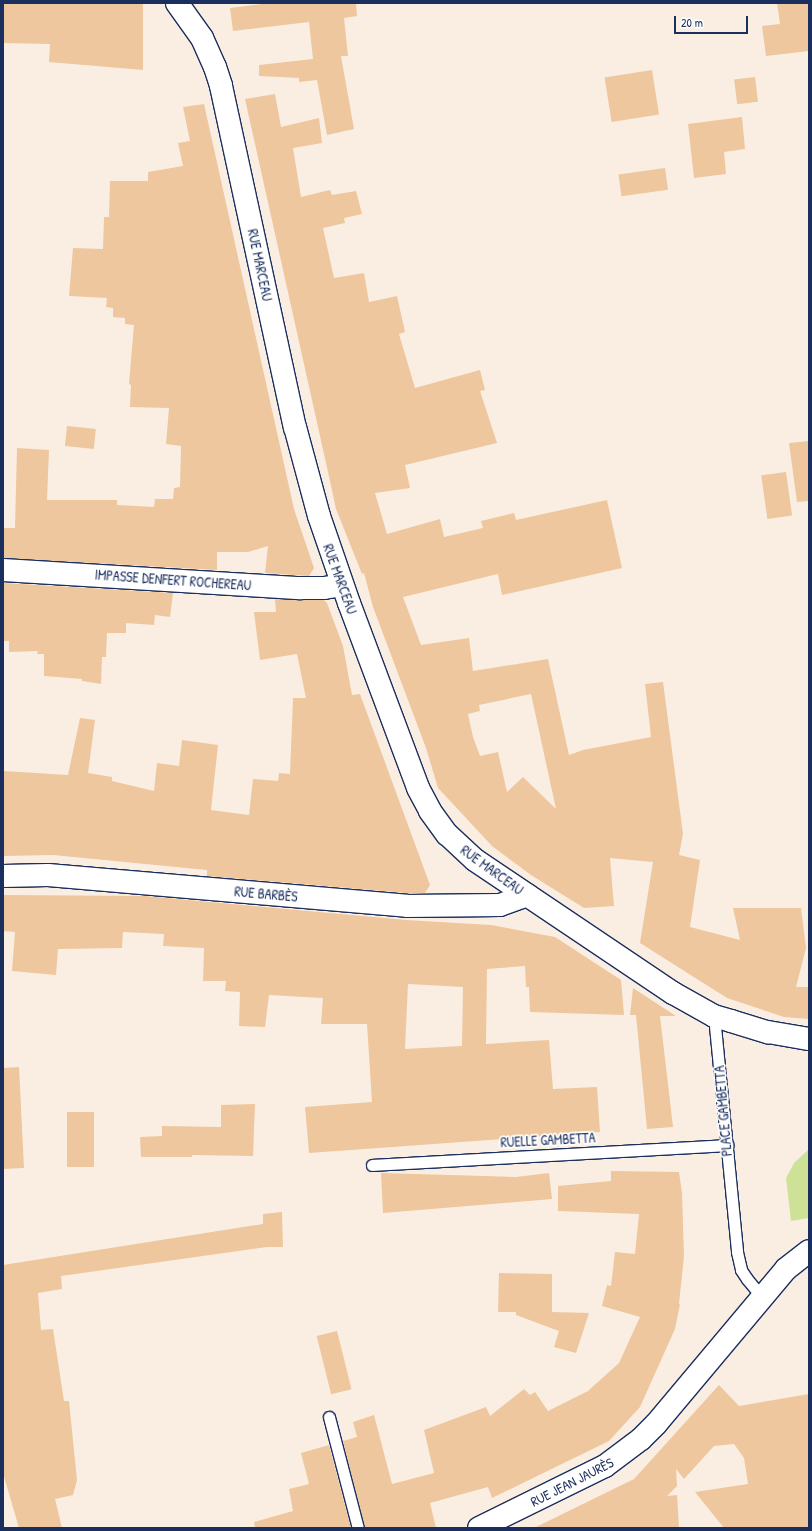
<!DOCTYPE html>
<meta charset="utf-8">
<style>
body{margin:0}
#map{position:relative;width:812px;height:1531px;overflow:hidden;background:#faeee2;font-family:"Patrick Hand",sans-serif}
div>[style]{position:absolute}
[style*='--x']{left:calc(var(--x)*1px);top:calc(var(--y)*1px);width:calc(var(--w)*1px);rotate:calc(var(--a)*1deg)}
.green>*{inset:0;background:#cee297}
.building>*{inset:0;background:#eec79e;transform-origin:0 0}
.roads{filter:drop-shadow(1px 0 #1b2f5e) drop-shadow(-1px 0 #1b2f5e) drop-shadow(0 1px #1b2f5e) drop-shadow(0 -1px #1b2f5e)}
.lane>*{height:11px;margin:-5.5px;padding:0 5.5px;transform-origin:5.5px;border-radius:5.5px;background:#fff}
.street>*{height:22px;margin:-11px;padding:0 11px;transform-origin:11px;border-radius:11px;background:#fff}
.secondary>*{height:22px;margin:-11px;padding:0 11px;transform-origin:11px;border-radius:11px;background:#fff}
span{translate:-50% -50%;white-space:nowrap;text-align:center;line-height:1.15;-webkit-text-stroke:3.5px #fff;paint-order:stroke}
.street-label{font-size:14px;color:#1b2f5e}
.frame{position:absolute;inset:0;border:4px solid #1b2f5e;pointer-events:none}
.scale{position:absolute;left:674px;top:16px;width:74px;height:18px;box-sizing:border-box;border:2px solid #1b2f5e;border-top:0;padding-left:5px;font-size:12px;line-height:14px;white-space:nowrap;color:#1b2f5e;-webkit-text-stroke:3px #fff;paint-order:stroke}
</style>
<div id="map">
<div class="green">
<div style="clip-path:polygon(809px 1149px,809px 1218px,791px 1221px,786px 1178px,794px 1163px)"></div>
</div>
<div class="building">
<div style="clip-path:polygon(3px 3px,143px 3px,143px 70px,49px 62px,50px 44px,3px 43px)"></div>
<div style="clip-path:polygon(271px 3px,356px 3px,357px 16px,344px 18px,348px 56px,341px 56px,354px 129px,327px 135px,317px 80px,299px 82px,299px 78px,259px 76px,259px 65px,313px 59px,309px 22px,233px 31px,230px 8px)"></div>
<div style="clip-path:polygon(777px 3px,809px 3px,809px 51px,766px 56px,762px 26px,780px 24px)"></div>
<div style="left:652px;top:70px;width:45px;height:48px;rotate:81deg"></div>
<div style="left:755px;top:77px;width:25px;height:21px;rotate:83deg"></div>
<div style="clip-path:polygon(evenodd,275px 94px,281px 127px,319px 118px,322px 143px,293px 148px,301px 197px,330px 190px,332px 195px,356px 191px,362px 214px,344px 218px,345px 223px,323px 228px,334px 278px,364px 273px,369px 302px,397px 296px,405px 332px,399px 334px,415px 388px,480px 370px,485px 390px,480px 391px,497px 443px,405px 465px,410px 488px,375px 493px,387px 534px,440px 519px,444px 537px,483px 528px,481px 521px,514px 513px,516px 520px,607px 500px,622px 568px,502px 595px,498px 574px,403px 597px,421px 645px,469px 638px,473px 671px,548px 659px,569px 755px,583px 750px,651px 737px,645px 684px,663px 682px,683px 834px,679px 855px,700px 860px,690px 927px,740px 940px,733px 908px,801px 908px,806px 948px,796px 987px,809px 987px,809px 1019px,784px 1017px,727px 998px,640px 943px,653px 862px,610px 858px,614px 906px,584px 908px,531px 875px,492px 846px,438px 788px,426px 748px,373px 607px,364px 573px,362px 574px,336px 509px,330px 481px,245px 99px,275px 94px,531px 694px,556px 809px,523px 777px,507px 792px,498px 752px,480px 756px,473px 737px,468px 714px,480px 711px,479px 705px,531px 694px)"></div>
<div style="clip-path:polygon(204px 104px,294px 509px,314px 568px,309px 576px,265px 573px,268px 546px,248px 552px,217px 552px,217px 570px,3px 558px,3px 528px,15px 528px,17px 448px,49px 450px,47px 500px,117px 500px,117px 505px,154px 507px,155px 499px,173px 499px,174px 488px,180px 487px,181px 446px,166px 444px,169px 408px,130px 407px,131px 385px,129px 384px,134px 325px,125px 324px,125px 318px,113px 317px,113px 308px,106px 307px,107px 298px,69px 296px,73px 248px,103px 249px,104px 217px,109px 217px,110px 181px,148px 181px,148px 172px,183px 166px,178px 143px,190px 141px,183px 107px)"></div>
<div style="clip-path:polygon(742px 117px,745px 149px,724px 152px,726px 174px,694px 178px,688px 124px)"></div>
<div style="left:665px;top:168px;width:22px;height:47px;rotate:82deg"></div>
<div style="left:67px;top:426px;width:29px;height:20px;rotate:6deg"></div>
<div style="clip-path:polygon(809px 441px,809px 501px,797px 502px,789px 443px)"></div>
<div style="left:786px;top:472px;width:44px;height:25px;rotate:82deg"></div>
<div style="clip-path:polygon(3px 583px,173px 593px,170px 617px,155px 615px,154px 625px,126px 623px,126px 633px,107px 633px,106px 657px,102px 657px,101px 684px,82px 681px,82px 679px,44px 676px,44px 654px,37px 654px,38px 651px,9px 652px,9px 641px,3px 641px)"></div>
<div style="clip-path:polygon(275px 599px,324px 600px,327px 603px,343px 646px,352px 695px,360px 694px,430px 885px,425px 893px,407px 893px,207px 876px,207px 870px,53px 855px,3px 856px,3px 771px,68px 775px,80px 718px,95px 720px,88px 773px,112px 777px,112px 781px,154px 791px,157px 763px,179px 766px,182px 740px,218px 745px,211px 810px,249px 815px,253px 779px,278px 781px,279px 773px,290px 774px,293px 698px,306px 698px,297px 654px,260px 660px,254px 612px,276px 612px)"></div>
<div style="clip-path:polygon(evenodd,3px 895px,145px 896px,406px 920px,491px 925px,555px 937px,621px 980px,624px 1015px,530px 1012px,529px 987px,526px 987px,525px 966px,487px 969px,486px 1044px,549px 1040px,553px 1089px,597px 1087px,600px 1132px,309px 1153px,305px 1107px,372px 1102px,367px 1024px,321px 1024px,323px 998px,269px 995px,265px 1027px,239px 1026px,240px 992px,225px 991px,226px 981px,203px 981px,204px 948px,163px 946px,164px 934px,123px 932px,122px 948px,58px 949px,56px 975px,12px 971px,15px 932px,3px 931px,3px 895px,408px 984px,463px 987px,462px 1046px,405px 1049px,408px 984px)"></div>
<div style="clip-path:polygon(633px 988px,676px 1016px,660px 1016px,673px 1127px,647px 1129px,636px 1015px,630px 1015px)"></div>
<div style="clip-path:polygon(19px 1067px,24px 1168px,3px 1169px,3px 1068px)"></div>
<div style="clip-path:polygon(255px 1104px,253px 1156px,192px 1155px,192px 1157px,141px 1157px,140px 1137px,162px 1136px,162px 1126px,221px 1127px,221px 1105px)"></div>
<div style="left:67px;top:1112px;width:27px;height:55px"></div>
<div style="clip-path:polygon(611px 1171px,679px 1172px,682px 1193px,684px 1256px,679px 1304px,680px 1304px,675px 1329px,640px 1407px,609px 1441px,492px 1498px,488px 1487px,430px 1503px,436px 1528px,365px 1528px,343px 1441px,357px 1437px,353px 1422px,374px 1415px,392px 1484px,434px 1473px,424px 1430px,486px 1407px,490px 1416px,524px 1389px,530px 1395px,535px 1392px,548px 1411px,588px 1391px,619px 1363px,640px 1317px,602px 1306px,607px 1285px,611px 1286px,615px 1252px,635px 1254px,639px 1214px,558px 1211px,558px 1186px,611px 1181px)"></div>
<div style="clip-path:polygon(381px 1173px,516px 1177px,549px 1173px,552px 1199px,383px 1213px)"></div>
<div style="clip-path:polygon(282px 1212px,283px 1247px,267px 1247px,61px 1276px,62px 1289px,38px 1293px,41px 1330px,53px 1329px,64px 1401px,69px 1401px,77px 1480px,73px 1495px,55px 1499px,62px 1528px,19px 1528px,3px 1473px,3px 1265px,263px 1224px,263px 1214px)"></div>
<div style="clip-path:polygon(499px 1273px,552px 1274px,552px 1312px,589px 1313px,576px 1353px,554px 1347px,559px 1331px,516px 1315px,516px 1312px,498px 1312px)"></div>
<div style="left:337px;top:1331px;width:60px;height:21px;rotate:76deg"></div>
<div style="clip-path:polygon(719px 1385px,739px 1406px,809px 1394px,809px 1528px,724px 1528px,695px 1492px,748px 1484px,744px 1458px,734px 1444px,714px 1446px,684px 1479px,676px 1469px,677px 1486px,667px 1496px,677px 1495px,679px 1528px,534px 1528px,634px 1479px)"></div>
<div style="clip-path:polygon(329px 1445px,351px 1528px,255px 1528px,254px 1522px,293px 1511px,289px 1489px,309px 1484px,301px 1453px)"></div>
</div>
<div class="roads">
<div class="lane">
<div style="--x:714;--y:1016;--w:237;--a:84.4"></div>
<div style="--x:737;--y:1252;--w:18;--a:77"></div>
<div style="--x:741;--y:1270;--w:11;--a:56"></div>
<div style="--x:747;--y:1279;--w:23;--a:50"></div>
<div style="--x:372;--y:1165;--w:356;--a:-3.2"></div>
<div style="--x:329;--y:1417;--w:115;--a:75.4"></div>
</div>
<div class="street">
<div style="--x:177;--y:3;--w:43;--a:54.5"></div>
<div style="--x:202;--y:38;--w:32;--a:66"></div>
<div style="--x:215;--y:67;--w:20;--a:72"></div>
<div style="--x:221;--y:86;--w:349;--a:77.8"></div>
<div style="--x:295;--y:427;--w:92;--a:74.9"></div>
<div style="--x:319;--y:516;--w:92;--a:71"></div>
<div style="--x:349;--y:603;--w:197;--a:69.5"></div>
<div style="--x:418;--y:788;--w:26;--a:62"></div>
<div style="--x:430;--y:811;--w:29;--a:54"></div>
<div style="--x:447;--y:834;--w:38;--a:43"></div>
<div style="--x:475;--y:860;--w:239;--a:33.9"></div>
<div style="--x:673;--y:993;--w:47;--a:29.3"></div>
<div style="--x:714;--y:1016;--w:18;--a:16"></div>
<div style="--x:731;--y:1021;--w:39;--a:17"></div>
<div style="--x:768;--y:1032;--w:42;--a:9.7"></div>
<div style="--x:3;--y:570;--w:298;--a:3.5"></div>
<div style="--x:300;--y:588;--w:24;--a:0"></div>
<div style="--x:324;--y:588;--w:18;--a:-9"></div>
<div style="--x:3;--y:876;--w:45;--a:-1.3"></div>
<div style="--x:48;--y:875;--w:360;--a:4.9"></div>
<div style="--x:407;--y:906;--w:93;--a:-0.6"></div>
<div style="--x:500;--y:905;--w:29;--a:-20"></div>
</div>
<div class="secondary">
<div style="--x:479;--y:1528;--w:140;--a:-26.2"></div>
<div style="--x:605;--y:1466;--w:45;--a:-36.9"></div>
<div style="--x:641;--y:1439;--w:21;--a:-45"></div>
<div style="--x:656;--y:1424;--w:202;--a:-50"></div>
<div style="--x:786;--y:1269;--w:29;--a:-38"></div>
</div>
</div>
<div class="street-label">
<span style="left:260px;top:265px;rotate:78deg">RUE MARCEAU</span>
<span style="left:340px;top:579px;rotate:70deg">RUE MARCEAU</span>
<span style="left:173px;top:580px;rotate:4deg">IMPASSE DENFERT ROCHEREAU</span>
<span style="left:492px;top:870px;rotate:36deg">RUE MARCEAU</span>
<span style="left:266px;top:894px;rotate:5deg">RUE BARBÈS</span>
<span style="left:723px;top:1111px;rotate:-95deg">PLACE GAMBETTA</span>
<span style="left:548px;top:1140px;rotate:-3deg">RUELLE GAMBETTA</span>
<span style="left:572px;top:1482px;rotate:-27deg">RUE JEAN JAURÈS</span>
</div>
<div class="frame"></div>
<div class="scale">20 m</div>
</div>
